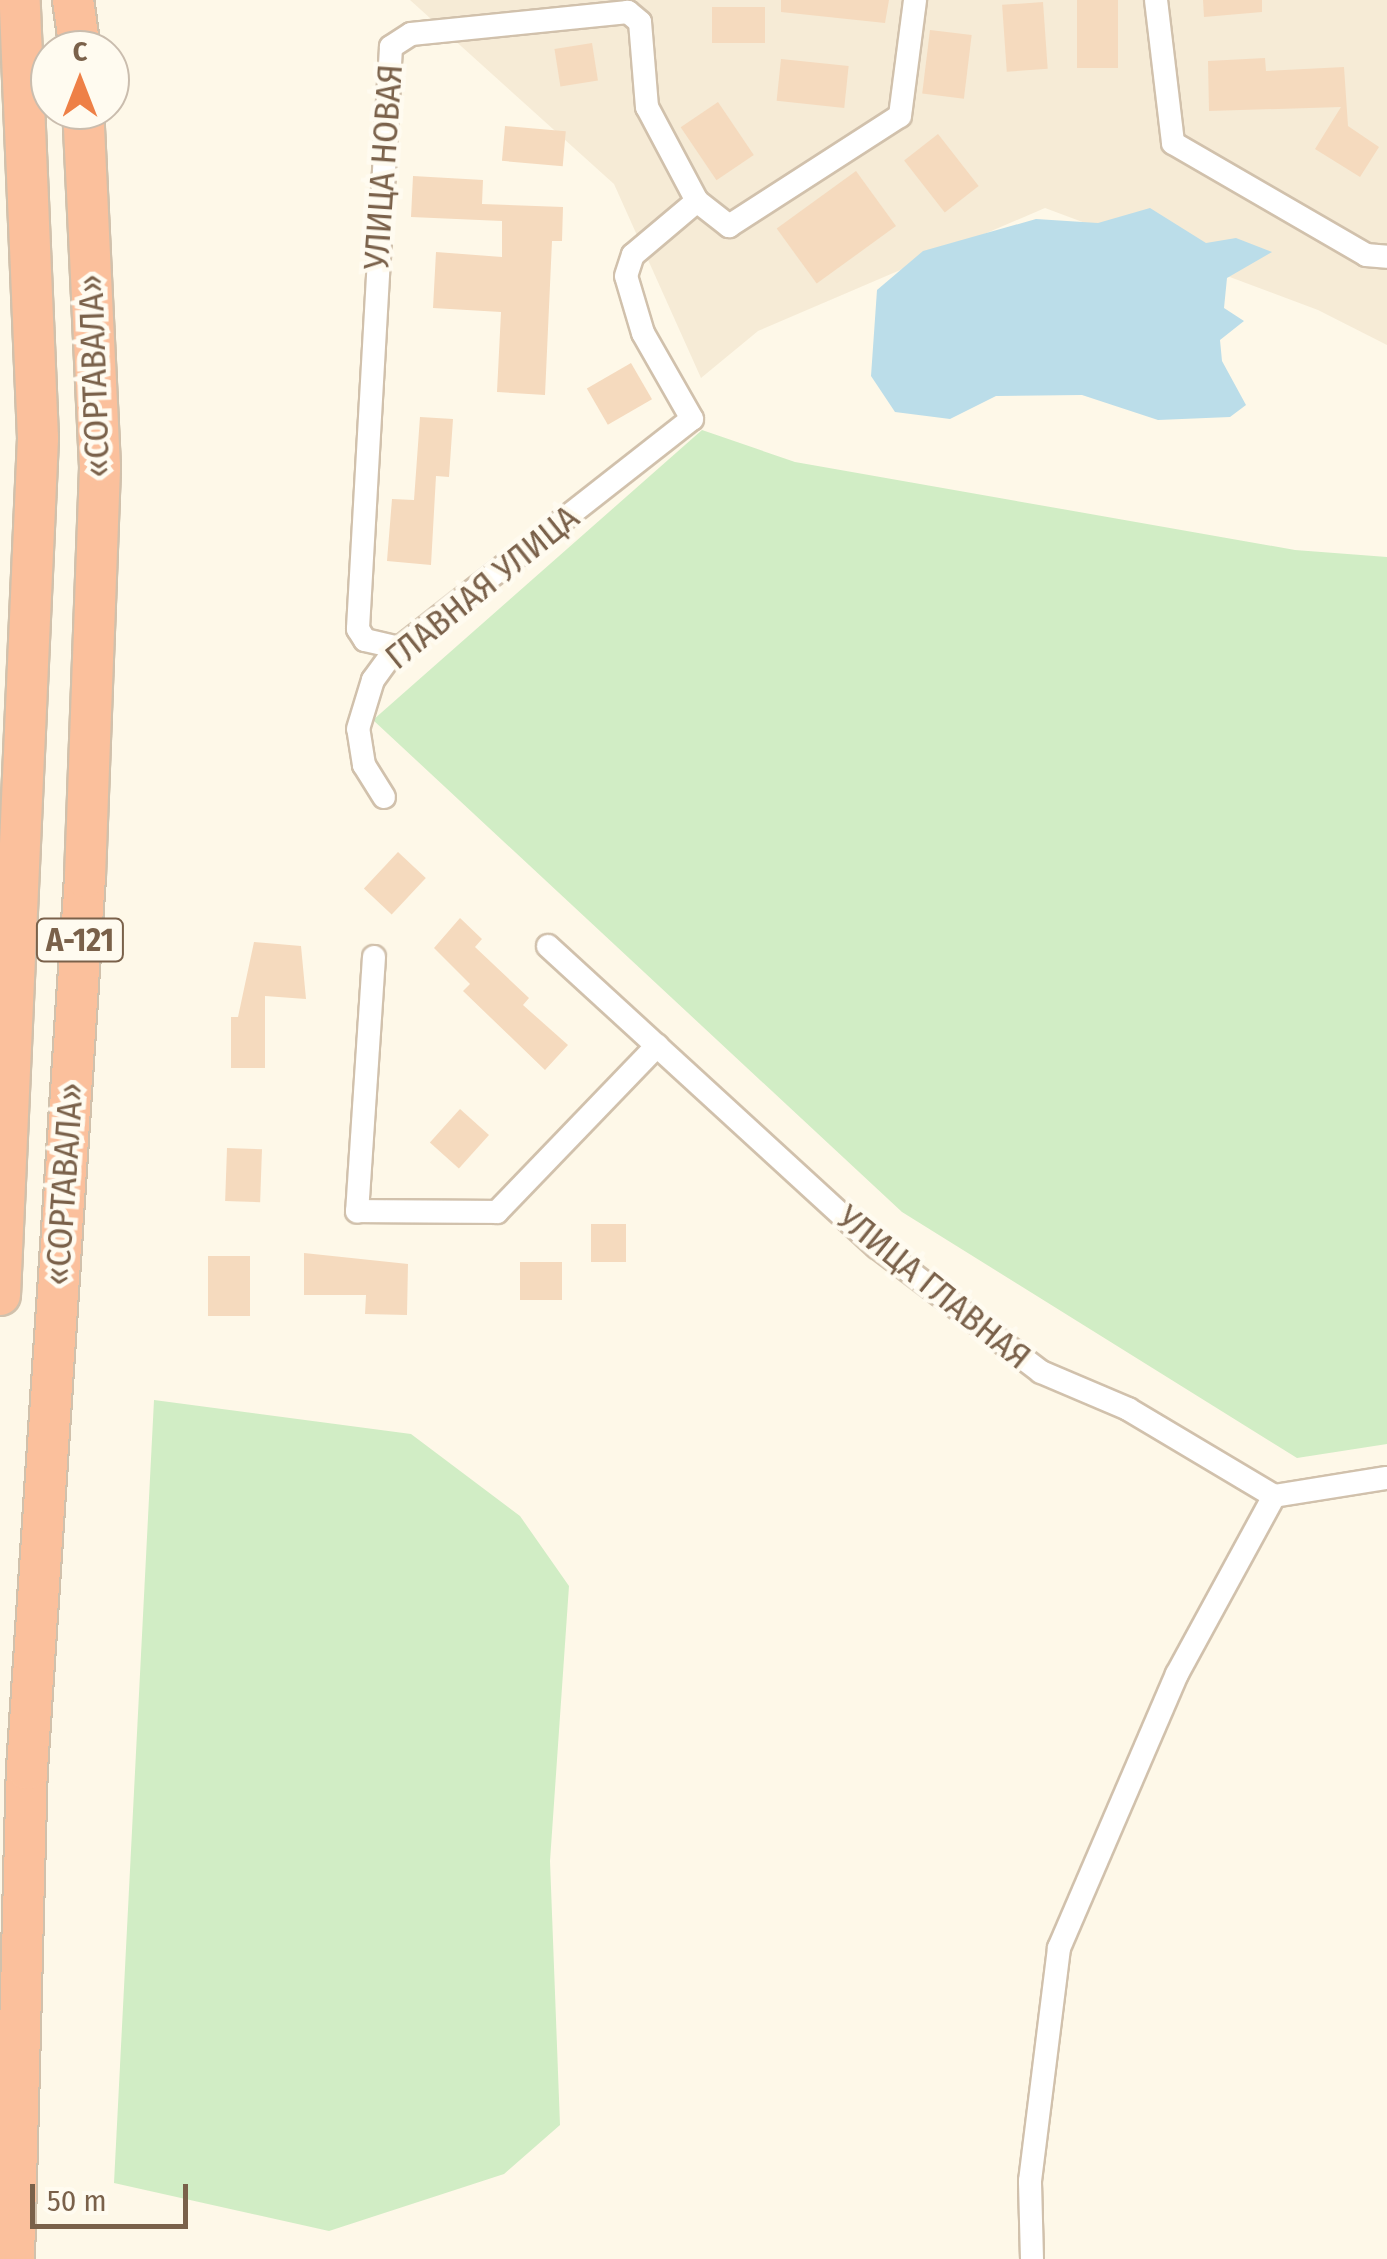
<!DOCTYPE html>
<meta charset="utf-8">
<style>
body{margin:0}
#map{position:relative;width:1387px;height:2259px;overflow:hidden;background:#fef8e8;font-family:"Fira Sans Condensed",sans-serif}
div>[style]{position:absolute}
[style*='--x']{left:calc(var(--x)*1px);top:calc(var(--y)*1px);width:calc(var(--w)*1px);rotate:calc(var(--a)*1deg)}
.residential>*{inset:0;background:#f6ebd6}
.green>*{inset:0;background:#d1edc5}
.water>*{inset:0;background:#bbdde9}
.building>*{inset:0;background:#f5dabe;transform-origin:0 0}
.roads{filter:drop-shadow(2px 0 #d1c1ac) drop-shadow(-2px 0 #d1c1ac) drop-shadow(0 2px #d1c1ac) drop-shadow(0 -2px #d1c1ac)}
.street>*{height:22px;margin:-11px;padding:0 11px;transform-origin:11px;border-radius:11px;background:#fff}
.highway>*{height:40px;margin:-20px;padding:0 20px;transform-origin:20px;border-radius:20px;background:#fbc09c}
span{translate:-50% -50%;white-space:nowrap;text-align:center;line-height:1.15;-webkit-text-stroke:9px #fffbf0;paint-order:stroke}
.shield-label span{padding:2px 8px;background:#fffbf0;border:2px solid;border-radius:8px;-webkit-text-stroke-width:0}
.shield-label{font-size:32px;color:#7a614a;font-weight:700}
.street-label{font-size:35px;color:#7a614a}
.north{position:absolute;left:30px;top:30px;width:100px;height:100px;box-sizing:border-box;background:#fffbf0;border:2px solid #cabdae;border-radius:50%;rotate:0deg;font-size:28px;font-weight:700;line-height:40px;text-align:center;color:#7a614a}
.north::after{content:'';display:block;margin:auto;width:35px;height:45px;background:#ee8047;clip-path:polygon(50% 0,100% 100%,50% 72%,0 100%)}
.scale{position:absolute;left:30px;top:2184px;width:158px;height:45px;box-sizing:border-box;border:5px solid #7a614a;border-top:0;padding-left:12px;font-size:30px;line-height:35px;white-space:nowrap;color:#7a614a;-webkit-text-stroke:8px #fffbf0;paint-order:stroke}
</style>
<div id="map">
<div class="residential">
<div style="clip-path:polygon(410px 0,1387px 0,1387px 345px,1318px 310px,1045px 208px,758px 331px,701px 378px,614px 184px)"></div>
</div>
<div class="green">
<div style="clip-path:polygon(702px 430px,795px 462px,1295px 550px,1387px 557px,1387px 1444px,1297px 1458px,902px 1212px,373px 720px)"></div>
<div style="clip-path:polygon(154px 1400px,411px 1434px,520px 1516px,569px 1586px,550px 1861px,560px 2125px,504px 2174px,329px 2231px,114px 2183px)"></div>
</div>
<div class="water">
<div style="clip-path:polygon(1150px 208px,1206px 243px,1236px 238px,1272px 252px,1227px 278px,1224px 308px,1244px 321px,1220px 340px,1222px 361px,1246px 405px,1230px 417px,1158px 420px,1082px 395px,996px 396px,950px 419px,895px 412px,871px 376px,877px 290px,923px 251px,1036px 219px,1098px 223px)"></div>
</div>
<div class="building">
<div style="clip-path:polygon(781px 0,889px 0,885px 23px,781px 12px)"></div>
<div style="left:1077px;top:0;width:41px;height:68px"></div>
<div style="clip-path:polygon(1203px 0,1262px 0,1262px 12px,1204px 17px)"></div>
<div style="left:1043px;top:2px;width:67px;height:41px;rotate:86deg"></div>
<div style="left:765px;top:7px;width:36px;height:53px;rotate:90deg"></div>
<div style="left:930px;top:30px;width:42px;height:64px;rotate:7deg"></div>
<div style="left:592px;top:43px;width:38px;height:38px;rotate:81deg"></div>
<div style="clip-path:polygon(1265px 58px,1266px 71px,1344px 67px,1348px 126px,1379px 147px,1360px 177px,1315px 149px,1341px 107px,1209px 111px,1208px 61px)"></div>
<div style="left:781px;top:59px;width:68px;height:42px;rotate:6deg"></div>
<div style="left:718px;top:102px;width:64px;height:45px;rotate:56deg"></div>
<div style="left:505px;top:126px;width:61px;height:35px;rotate:5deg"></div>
<div style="left:938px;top:134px;width:66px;height:43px;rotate:52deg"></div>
<div style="left:856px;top:171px;width:68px;height:98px;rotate:54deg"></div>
<div style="clip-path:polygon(413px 176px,483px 180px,482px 204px,563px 207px,562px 241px,552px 241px,545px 395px,497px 392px,501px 312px,433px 308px,436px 252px,502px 257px,502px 221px,411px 217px)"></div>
<div style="left:631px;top:363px;width:42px;height:51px;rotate:60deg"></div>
<div style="clip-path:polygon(420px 417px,453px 419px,449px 477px,436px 476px,431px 565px,387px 561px,392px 499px,414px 500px)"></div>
<div style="left:398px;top:852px;width:38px;height:50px;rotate:43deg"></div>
<div style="clip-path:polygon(460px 918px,482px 939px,475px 947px,529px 998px,523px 1005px,568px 1045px,545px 1070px,463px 991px,470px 984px,434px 948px)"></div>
<div style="clip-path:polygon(254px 942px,301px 946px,306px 999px,265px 996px,265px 1068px,231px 1068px,231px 1017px,238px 1017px)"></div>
<div style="left:460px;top:1109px;width:39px;height:45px;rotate:42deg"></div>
<div style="left:227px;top:1148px;width:35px;height:53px;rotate:2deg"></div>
<div style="left:591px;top:1224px;width:35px;height:38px"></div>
<div style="clip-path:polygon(304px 1253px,408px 1264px,407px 1315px,365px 1314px,366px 1295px,304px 1295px)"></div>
<div style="left:208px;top:1256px;width:42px;height:60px"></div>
<div style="left:520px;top:1262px;width:42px;height:38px"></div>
</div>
<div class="roads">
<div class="street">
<div style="--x:1156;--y:0;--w:144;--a:83.2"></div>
<div style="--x:1173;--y:143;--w:223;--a:30.1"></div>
<div style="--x:1366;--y:255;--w:21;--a:5"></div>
<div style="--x:697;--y:201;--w:41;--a:38"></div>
<div style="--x:729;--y:226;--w:203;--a:-32.8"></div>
<div style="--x:900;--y:116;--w:117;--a:-82.6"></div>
<div style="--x:384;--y:797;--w:38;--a:-122"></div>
<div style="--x:364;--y:765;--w:36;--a:-99"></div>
<div style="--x:358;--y:729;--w:51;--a:-73"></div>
<div style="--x:373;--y:680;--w:32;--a:-54"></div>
<div style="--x:392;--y:654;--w:381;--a:-38.1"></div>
<div style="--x:692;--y:419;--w:99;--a:-119.7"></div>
<div style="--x:643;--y:333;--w:59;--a:-106.6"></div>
<div style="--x:626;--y:276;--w:22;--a:-72"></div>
<div style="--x:633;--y:255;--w:84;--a:-40.2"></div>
<div style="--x:697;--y:201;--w:106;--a:-118"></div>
<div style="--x:647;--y:107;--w:85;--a:-94.7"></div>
<div style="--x:640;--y:22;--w:16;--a:-140"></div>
<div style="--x:628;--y:12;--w:218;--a:174.2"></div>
<div style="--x:411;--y:34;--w:24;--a:147"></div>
<div style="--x:391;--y:47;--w:583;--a:93.25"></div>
<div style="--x:358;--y:629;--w:13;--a:58"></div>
<div style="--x:365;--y:640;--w:35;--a:13"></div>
<div style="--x:548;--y:946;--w:446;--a:42.5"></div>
<div style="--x:877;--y:1247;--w:206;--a:37.3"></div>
<div style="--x:1041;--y:1372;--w:95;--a:23"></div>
<div style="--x:1128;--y:1409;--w:170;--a:30.8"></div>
<div style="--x:1274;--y:1496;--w:114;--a:-9.1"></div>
<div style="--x:374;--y:957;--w:255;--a:93.8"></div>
<div style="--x:357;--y:1211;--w:140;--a:0.4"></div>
<div style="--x:497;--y:1212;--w:231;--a:-46.1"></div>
<div style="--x:1032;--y:2259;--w:78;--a:-91.5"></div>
<div style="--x:1030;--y:2181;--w:235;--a:-82.9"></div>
<div style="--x:1059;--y:1948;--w:298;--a:-66.7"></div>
<div style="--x:1177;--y:1674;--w:203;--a:-61.4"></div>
</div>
<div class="highway">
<div style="--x:73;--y:0;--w:50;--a:82"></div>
<div style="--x:0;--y:1295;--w:858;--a:-87.46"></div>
<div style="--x:38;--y:438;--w:438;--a:-92.4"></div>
<div style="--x:14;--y:2259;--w:490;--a:-88.5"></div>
<div style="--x:27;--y:1769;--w:894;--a:-86.28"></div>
<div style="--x:85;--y:877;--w:410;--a:-87.9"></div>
<div style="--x:100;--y:467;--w:357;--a:-92.7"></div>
</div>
</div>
<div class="shield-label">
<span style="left:80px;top:940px">А-121</span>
</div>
<div class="street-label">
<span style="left:383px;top:167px;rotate:-86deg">УЛИЦА НОВАЯ</span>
<span style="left:94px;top:376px;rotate:-92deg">«СОРТАВАЛА»</span>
<span style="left:482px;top:587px;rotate:-39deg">ГЛАВНАЯ УЛИЦА</span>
<span style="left:64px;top:1184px;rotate:-86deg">«СОРТАВАЛА»</span>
<span style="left:934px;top:1287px;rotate:39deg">УЛИЦА ГЛАВНАЯ</span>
</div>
<div class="north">С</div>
<div class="scale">50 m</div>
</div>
